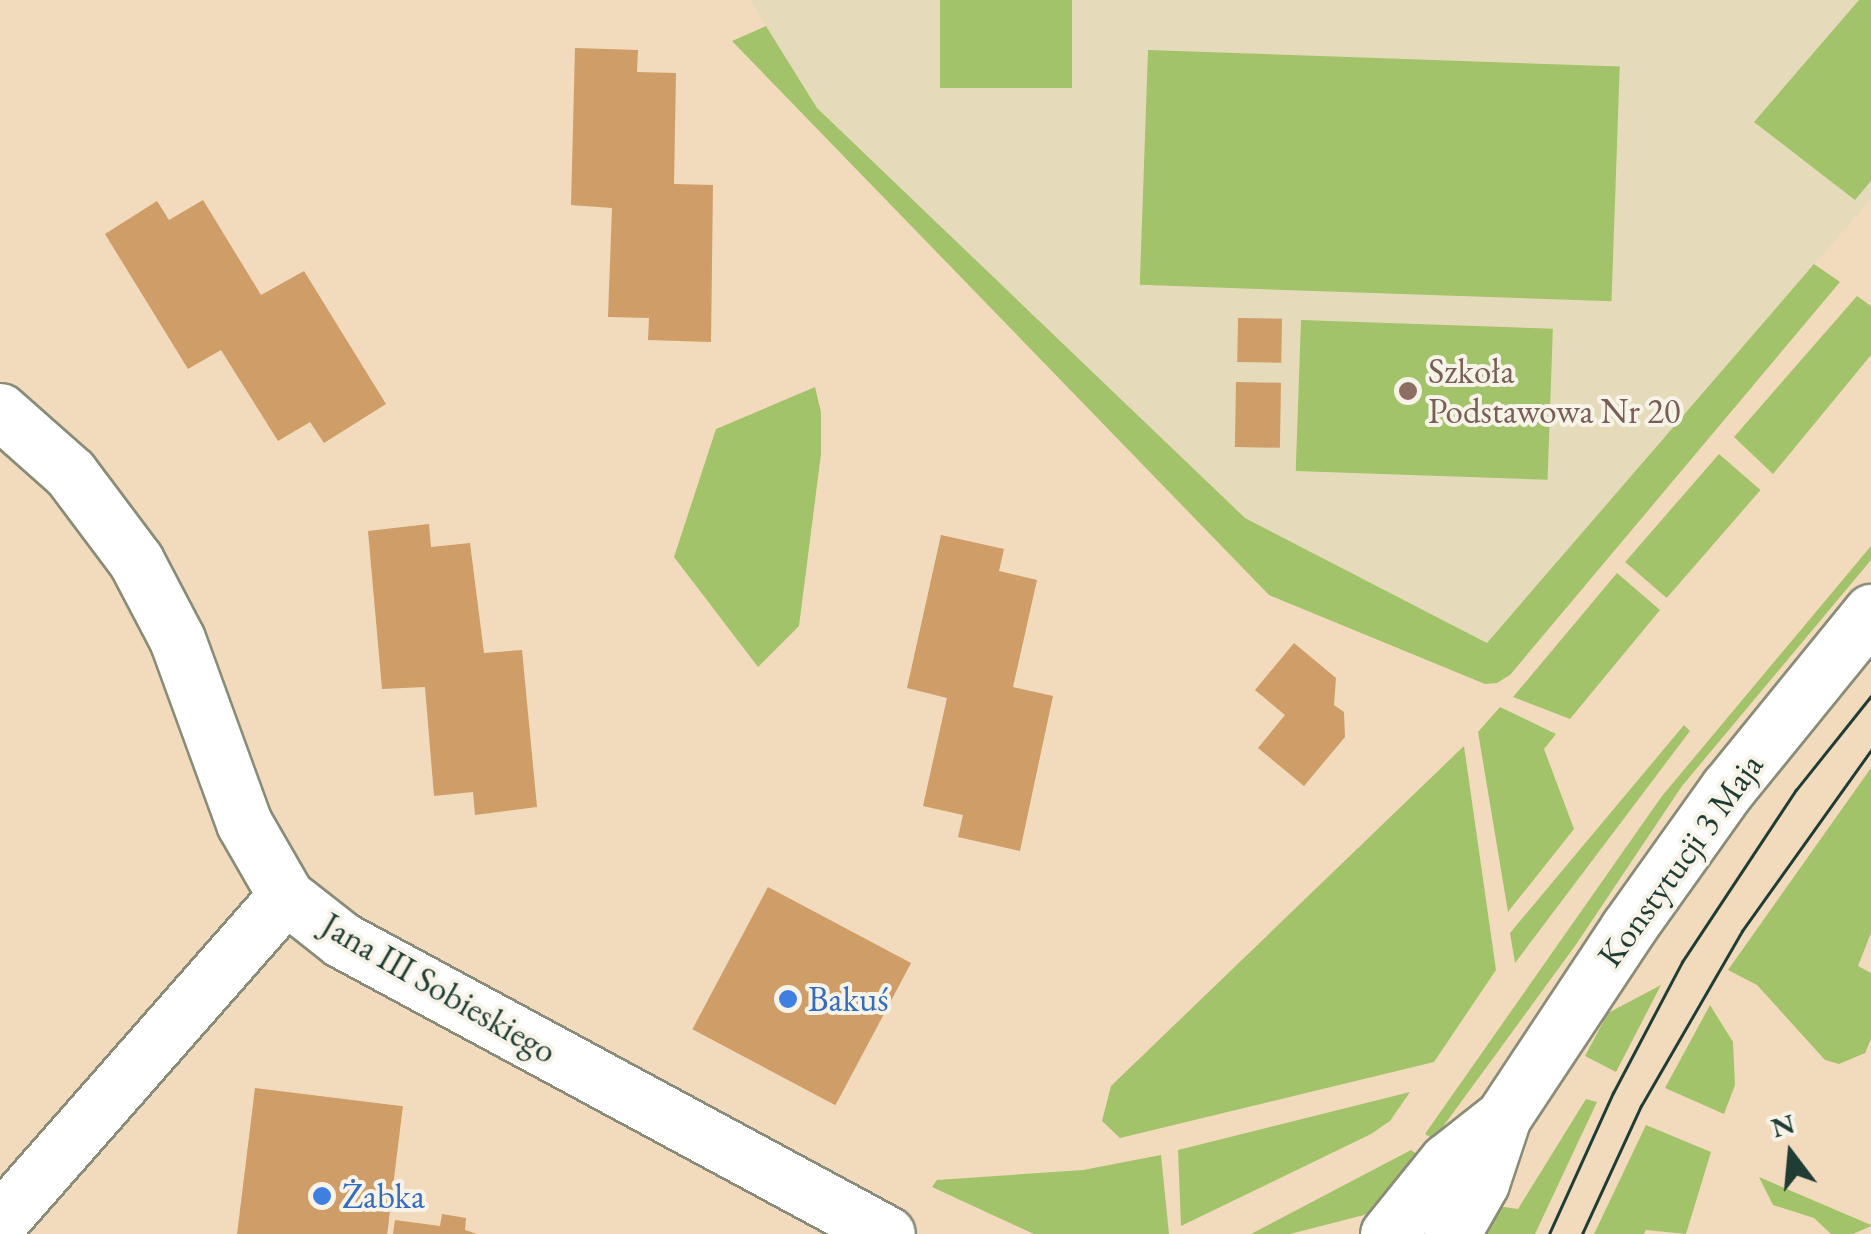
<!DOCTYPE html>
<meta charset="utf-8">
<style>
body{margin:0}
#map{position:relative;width:1871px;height:1234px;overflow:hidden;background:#f2dbbc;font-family:"EB Garamond",serif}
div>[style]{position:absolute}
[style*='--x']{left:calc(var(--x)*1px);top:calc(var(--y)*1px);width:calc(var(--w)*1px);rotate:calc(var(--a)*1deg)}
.built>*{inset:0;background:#e5dbba}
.green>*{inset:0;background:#a3c36b;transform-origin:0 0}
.building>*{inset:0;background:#ce9d68;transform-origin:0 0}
.roads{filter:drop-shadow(2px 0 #888c78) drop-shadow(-2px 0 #888c78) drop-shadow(0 2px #888c78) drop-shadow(0 -2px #888c78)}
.minor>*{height:55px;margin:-27.5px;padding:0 27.5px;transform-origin:27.5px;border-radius:27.5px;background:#fff}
.tram>*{height:2.5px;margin:-1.25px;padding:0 1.25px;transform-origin:1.25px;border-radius:1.25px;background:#1f3d34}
.dots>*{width:28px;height:28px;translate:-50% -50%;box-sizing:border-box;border:5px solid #f7f3e8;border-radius:50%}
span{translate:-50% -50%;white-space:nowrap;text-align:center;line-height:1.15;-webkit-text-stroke:8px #f7f3e8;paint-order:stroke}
.education-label{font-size:35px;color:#785e54}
.left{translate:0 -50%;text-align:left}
.street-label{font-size:35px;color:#1f3d34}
.shop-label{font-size:35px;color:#366cbe}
.north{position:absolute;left:1741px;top:1104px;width:100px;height:100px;-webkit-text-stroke:8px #f7f3e8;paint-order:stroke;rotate:344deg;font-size:28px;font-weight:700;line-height:40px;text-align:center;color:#1f3d34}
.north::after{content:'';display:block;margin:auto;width:35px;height:45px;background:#1f3d34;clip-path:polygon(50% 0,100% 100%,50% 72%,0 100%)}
</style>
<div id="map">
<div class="built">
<div style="clip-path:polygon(750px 0,1871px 0,1871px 199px,1487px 643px,1245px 518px,817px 108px)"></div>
</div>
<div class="green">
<div style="left:940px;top:0;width:132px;height:88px"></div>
<div style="clip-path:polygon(1859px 0,1871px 0,1871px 181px,1855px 200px,1754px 122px)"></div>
<div style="clip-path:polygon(766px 26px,817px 108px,1245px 518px,1487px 643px,1814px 264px,1840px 282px,1510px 675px,1497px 683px,1485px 684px,1269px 595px,732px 41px)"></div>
<div style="left:1148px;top:50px;width:472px;height:235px;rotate:2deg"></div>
<div style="clip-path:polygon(1857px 296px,1871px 306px,1871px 355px,1773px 474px,1734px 437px)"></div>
<div style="left:1301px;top:320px;width:252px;height:151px;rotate:2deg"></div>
<div style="clip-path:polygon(815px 387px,821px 412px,821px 454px,799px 626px,758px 667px,674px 557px,716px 429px)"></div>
<div style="left:1719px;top:454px;width:55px;height:143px;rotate:41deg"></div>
<div style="clip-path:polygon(1871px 546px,1871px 560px,1682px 786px,1575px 946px,1434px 1139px,1425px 1134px,1662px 796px)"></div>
<div style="clip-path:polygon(1617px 573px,1660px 610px,1570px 719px,1513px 697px)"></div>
<div style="clip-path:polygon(1500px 707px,1556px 734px,1544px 749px,1574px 829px,1508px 912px,1478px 732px)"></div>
<div style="clip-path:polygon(1684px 725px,1690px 731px,1515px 963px,1510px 933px)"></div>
<div style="clip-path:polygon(1464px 746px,1496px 970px,1434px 1062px,1120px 1138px,1102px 1121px,1111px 1086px)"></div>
<div style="clip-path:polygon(1871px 768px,1871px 933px,1858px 966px,1871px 973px,1871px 1039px,1865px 1053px,1839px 1064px,1825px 1060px,1757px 985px,1728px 970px)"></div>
<div style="clip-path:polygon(1661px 985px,1616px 1072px,1585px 1056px,1608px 1013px)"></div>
<div style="clip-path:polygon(1710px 1005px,1733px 1042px,1735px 1085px,1724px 1114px,1665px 1088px)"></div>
<div style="clip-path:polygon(1410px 1092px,1390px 1121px,1371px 1134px,1181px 1226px,1178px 1150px)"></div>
<div style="clip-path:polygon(1586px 1099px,1597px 1102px,1535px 1234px,1477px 1234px,1498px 1206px,1518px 1209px)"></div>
<div style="clip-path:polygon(1646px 1125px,1711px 1152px,1686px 1234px,1646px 1230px,1644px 1234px,1594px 1234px)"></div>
<div style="clip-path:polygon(1411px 1150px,1424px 1159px,1384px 1205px,1364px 1215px,1290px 1234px,1251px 1234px)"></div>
<div style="clip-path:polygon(1161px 1155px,1169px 1234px,1034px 1234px,932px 1187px,937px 1180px,1083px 1170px)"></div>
<div style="clip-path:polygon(1759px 1177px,1871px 1225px,1871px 1226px,1853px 1234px,1831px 1234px,1814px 1218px,1773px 1205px)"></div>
</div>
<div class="building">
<div style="clip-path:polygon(575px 48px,638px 50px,637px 72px,676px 73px,674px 184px,713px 185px,711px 342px,648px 340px,649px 318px,608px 317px,612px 208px,571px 205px)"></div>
<div style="clip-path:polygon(203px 200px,261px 295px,304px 271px,386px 404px,324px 443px,310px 422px,278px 441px,221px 350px,188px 369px,105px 234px,157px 201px,169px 220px)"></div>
<div style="left:1238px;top:318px;width:44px;height:44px;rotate:1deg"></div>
<div style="left:1236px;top:382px;width:45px;height:65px;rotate:1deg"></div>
<div style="clip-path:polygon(429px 524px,431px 547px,470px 543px,484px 653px,522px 650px,537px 807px,475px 815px,473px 792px,434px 796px,425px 687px,382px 689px,368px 531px)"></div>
<div style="clip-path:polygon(941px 535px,1004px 549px,999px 571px,1037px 580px,1013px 687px,1053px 696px,1020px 851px,958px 837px,963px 815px,923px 806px,947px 698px,907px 688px)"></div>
<div style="clip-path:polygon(1294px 643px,1336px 678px,1334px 705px,1344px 712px,1345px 737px,1304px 786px,1258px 748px,1285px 715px,1255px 690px)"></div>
<div style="left:768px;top:887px;width:162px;height:161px;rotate:28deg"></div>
<div style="left:255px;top:1088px;width:149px;height:147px;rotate:7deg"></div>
<div style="clip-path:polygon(442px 1214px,466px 1218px,465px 1230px,477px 1234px,393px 1234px,395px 1220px,440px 1226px)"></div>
</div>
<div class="roads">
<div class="minor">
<div style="--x:0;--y:411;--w:94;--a:41.5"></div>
<div style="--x:70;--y:473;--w:110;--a:53.1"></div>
<div style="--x:136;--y:561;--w:88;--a:62.3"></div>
<div style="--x:177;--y:639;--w:196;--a:70"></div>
<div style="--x:244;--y:823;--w:84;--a:60.1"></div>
<div style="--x:286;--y:896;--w:71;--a:38.2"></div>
<div style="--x:342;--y:940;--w:619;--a:28.34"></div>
<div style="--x:0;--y:1221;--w:433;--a:-48.7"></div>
<div style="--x:1388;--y:1234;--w:94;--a:-51.1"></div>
<div style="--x:1447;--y:1161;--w:71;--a:-38.2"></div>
<div style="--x:1452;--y:1234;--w:59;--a:-60.4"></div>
<div style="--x:1481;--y:1183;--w:70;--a:-71.6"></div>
<div style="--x:1503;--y:1117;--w:227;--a:-56.5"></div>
<div style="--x:1628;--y:928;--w:172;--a:-54.5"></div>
<div style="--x:1728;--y:788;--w:227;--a:-50.9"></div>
</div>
</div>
<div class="tram">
<div style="--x:1549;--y:1234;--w:155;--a:-65.6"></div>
<div style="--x:1613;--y:1093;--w:148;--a:-62.2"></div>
<div style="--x:1682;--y:962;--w:206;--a:-56.5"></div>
<div style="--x:1796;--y:790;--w:120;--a:-51.4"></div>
<div style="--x:1582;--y:1234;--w:141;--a:-65.3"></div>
<div style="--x:1641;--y:1106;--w:202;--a:-60"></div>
<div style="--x:1742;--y:931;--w:222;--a:-54.5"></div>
</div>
<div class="dots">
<div style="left:1408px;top:391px;background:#8d6e63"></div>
<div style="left:788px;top:999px;background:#3f7fe0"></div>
<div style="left:322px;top:1196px;background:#3f7fe0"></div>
</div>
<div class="education-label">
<span class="left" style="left:1428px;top:391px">Szkoła<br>Podstawowa Nr 20</span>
</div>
<div class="street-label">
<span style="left:1680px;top:860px;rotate:-54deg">Konstytucji 3 Maja</span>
<span style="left:439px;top:988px;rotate:30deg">Jana III Sobieskiego</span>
</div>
<div class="shop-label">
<span class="left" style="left:808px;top:999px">Bakuś</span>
<span class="left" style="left:342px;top:1196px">Żabka</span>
</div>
<div class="north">N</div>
</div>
